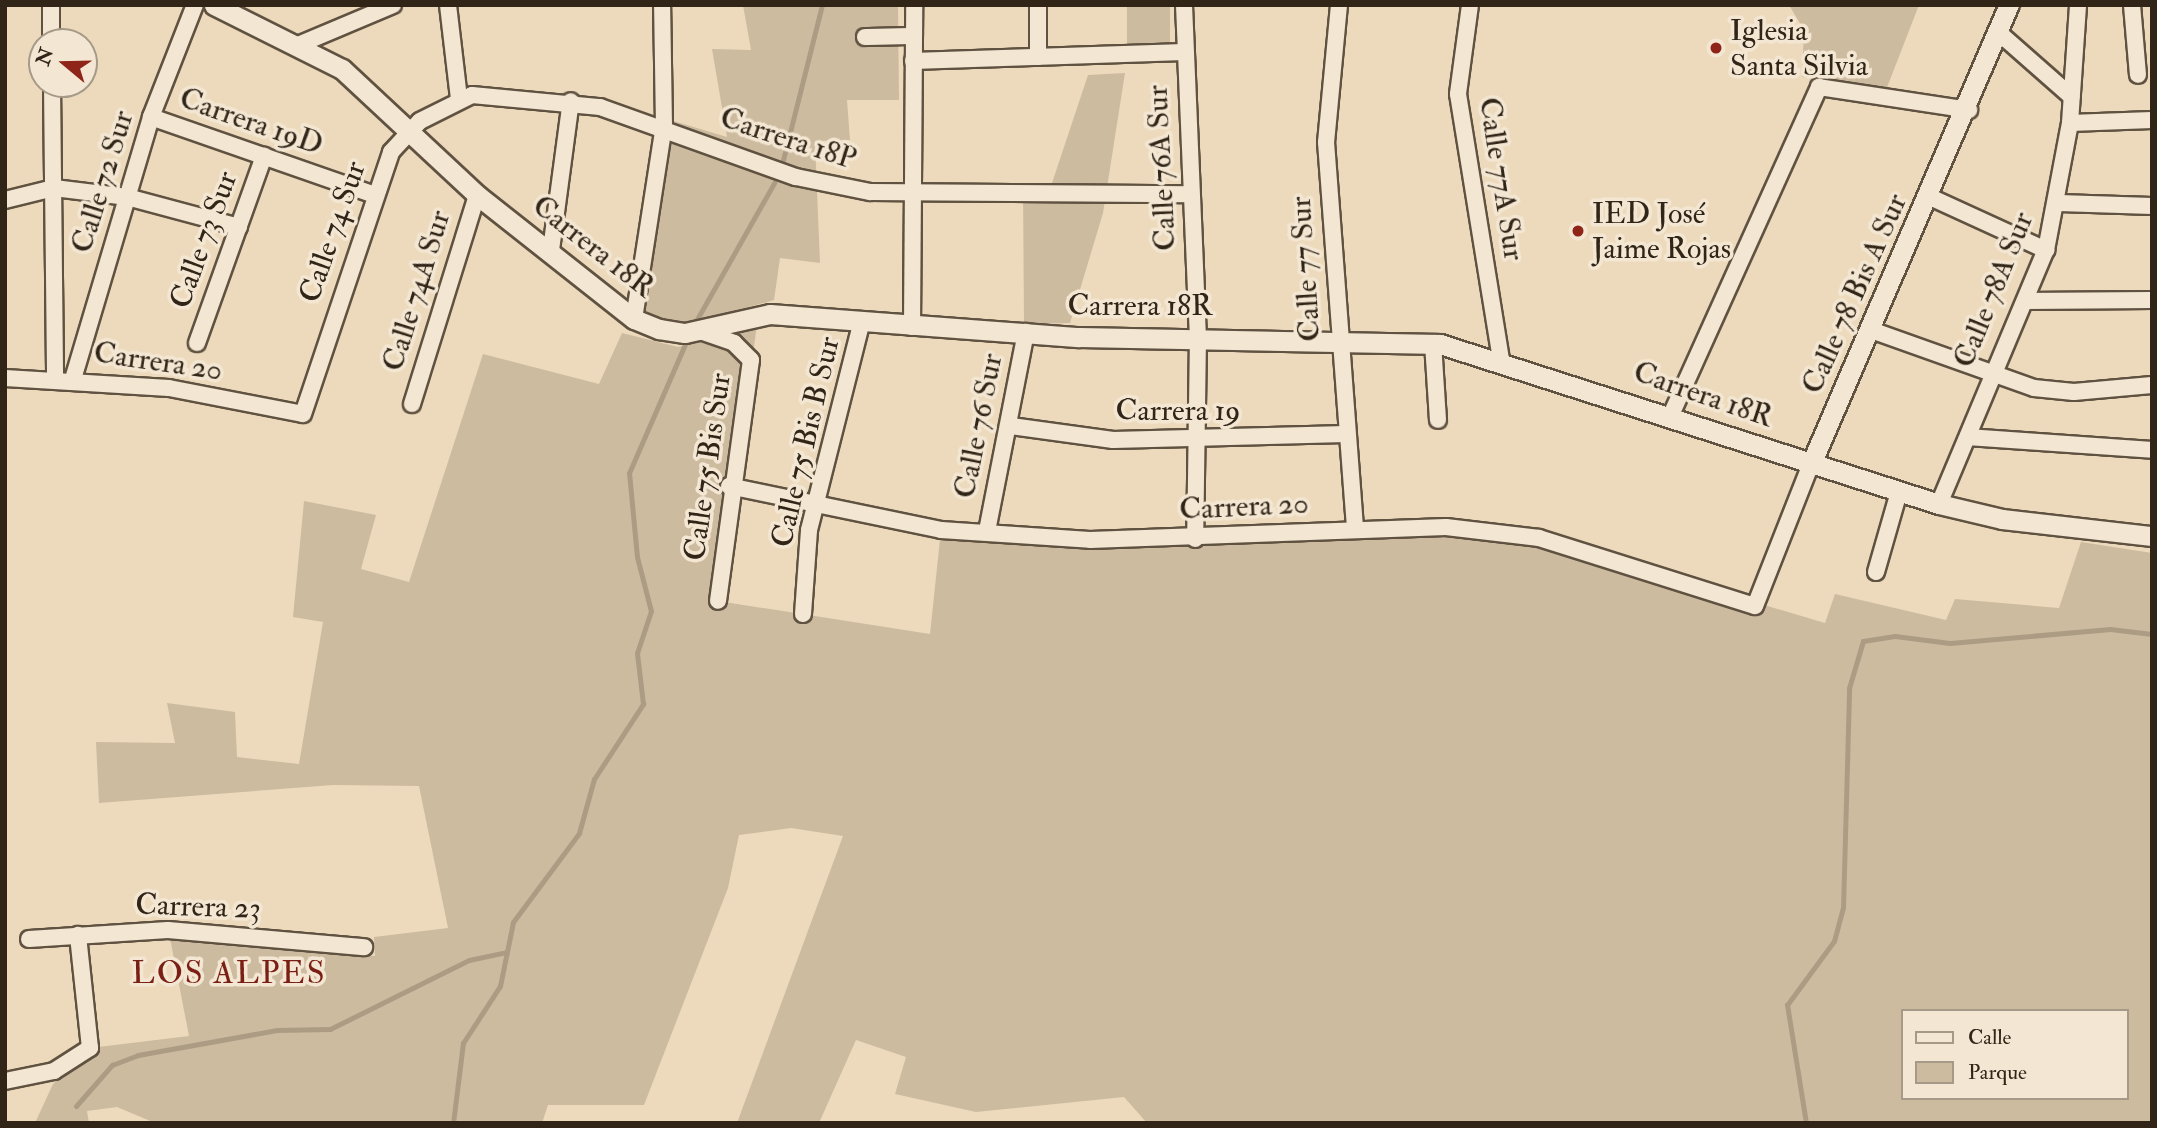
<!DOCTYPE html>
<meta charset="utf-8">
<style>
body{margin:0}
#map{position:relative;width:2157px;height:1128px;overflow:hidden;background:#eddabc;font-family:"IM FELL Double Pica",serif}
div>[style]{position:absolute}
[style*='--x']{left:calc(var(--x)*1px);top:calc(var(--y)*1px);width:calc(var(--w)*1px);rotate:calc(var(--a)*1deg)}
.green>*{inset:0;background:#cdbba0;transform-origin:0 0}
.stream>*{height:5px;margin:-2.5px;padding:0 2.5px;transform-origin:2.5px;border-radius:2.5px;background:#ad9c84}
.roads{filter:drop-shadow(2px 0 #605241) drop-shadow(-2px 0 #605241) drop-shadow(0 2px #605241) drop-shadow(0 -2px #605241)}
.minor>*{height:16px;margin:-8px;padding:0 8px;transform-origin:8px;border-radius:8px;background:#f3e7d3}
.tertiary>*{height:19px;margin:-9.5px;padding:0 9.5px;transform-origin:9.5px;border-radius:9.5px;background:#f3e7d3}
.dots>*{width:19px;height:19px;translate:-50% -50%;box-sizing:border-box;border:4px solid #f3e7d3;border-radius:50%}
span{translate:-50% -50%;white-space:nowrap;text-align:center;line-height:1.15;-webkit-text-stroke:7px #f3e7d3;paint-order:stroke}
.poi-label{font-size:30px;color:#312518}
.left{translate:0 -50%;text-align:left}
.street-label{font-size:30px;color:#312518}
.neighbourhood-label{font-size:32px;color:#7a1f14;letter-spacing:2px}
.frame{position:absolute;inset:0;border:7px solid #312518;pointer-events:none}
.legend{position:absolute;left:1901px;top:1009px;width:228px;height:91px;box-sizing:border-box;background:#f3e7d3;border:2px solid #a59988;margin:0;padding:9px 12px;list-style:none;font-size:21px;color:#312518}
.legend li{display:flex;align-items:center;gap:14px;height:35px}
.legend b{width:35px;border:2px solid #a59988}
.north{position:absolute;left:28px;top:28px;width:70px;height:70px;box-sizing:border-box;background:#f3e7d3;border:2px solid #a59988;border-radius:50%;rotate:289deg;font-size:19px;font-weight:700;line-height:28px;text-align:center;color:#312518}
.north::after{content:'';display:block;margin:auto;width:24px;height:32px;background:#8f2418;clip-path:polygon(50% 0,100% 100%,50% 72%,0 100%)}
</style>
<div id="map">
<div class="green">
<div style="clip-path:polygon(743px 5px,898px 5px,899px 100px,847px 100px,850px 140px,815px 141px,820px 263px,780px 258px,774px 300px,682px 326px,642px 311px,670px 120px,727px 137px,712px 49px,751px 50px)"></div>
<div style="left:1127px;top:5px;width:43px;height:41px"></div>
<div style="clip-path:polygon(1789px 5px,1919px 5px,1886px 90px,1802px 77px,1804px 30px)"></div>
<div style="clip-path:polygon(1125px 73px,1103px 213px,1070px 323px,1024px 324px,1023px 189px,1050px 189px,1088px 75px)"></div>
<div style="clip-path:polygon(evenodd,757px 325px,718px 601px,930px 634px,941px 530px,1090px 540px,1354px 530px,1539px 538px,1825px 623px,1835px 594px,1946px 620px,1955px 599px,2059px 608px,2081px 542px,2152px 553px,2152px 1123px,1147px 1123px,1124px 1097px,976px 1112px,895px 1094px,906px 1057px,856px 1040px,819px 1123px,737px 1123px,843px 836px,791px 828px,739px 835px,728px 888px,644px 1105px,548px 1105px,542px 1123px,155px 1123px,117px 1107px,87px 1111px,89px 1123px,35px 1123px,53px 1084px,90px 1048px,189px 1036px,170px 938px,375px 956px,374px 937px,448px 928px,419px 786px,333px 785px,99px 803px,96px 742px,175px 743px,167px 703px,235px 712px,237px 757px,299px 764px,323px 622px,293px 617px,304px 501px,376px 515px,361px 569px,409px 582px,483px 354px,599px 384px,622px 333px,678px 347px,757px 325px,1903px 1011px,2127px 1011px,2127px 1098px,1903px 1098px,1903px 1011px)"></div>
</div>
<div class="stream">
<div style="--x:782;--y:164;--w:164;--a:-75.9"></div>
<div style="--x:696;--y:321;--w:159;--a:-60.5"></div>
<div style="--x:76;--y:1106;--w:55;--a:-48.7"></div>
<div style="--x:112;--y:1065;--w:28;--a:-21"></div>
<div style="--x:138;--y:1055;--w:141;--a:-10.2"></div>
<div style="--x:277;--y:1030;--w:53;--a:-1.1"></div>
<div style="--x:330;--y:1029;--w:155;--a:-26.4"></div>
<div style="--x:469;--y:960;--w:38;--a:-12"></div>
<div style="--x:453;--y:1123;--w:81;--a:-82.9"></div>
<div style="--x:463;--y:1043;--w:68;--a:-57"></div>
<div style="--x:500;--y:986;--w:65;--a:-78.5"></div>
<div style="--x:513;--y:922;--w:111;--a:-53.4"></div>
<div style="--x:579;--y:833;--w:56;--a:-74.5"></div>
<div style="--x:594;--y:779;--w:90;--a:-56.8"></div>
<div style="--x:643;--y:704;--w:51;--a:-96.7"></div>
<div style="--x:637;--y:653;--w:44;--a:-71.6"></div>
<div style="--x:651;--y:611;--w:56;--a:-104.5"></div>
<div style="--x:637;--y:557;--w:84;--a:-95.4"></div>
<div style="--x:629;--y:473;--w:141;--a:-66.5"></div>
<div style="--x:1806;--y:1123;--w:120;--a:-99.1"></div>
<div style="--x:1787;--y:1005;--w:79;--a:-53.7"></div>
<div style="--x:1834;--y:941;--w:34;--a:-75"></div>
<div style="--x:1843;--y:908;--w:220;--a:-88.4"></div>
<div style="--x:1849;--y:688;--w:49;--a:-73.4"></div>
<div style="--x:1863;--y:641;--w:32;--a:-9"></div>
<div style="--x:1895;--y:636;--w:55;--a:7.3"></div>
<div style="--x:1950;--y:643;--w:161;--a:-5"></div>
<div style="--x:2110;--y:629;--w:42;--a:6.8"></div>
</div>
<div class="roads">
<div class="minor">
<div style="--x:51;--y:5;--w:37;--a:90"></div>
<div style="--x:448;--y:5;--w:95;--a:83.3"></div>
<div style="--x:1184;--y:5;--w:331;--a:87.6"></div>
<div style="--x:1198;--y:336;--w:203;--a:90.8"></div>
<div style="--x:1339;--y:5;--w:138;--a:95.4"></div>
<div style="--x:1326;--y:142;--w:389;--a:85.7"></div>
<div style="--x:1470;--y:5;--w:90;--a:97.7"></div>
<div style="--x:1458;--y:94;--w:269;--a:80.8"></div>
<div style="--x:2132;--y:5;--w:70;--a:85.1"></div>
<div style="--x:1998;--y:32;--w:98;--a:41.3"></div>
<div style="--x:865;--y:37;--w:48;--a:-1.2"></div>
<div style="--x:298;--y:45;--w:103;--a:-22.8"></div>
<div style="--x:1038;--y:57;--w:52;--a:-90"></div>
<div style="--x:913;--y:61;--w:271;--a:-1.9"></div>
<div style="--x:52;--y:84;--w:295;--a:89.4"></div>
<div style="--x:151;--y:117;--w:234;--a:19.2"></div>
<div style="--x:2070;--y:123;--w:82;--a:-2.1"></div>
<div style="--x:1930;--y:197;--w:128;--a:24.6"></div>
<div style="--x:5;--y:200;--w:50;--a:-13.8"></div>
<div style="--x:54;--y:188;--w:74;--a:7"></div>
<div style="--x:127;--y:197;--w:116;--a:15"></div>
<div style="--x:2059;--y:203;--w:93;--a:1.8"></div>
<div style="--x:551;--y:250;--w:150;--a:-82.4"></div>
<div style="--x:2025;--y:301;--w:127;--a:-0.5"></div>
<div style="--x:634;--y:319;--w:195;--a:-81.2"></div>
<div style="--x:664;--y:126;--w:121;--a:-90.9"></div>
<div style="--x:912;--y:327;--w:322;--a:-89.6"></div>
<div style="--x:1871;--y:330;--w:173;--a:19.6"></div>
<div style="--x:2034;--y:388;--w:40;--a:5.7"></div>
<div style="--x:2074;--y:392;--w:78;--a:-5.1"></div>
<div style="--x:700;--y:331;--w:36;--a:19"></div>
<div style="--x:734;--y:343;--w:24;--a:45"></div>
<div style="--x:751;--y:360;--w:243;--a:97.8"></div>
<div style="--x:197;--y:343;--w:199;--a:-70.3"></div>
<div style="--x:1433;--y:343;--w:77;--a:86.3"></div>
<div style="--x:5;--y:378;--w:164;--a:3.5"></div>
<div style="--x:169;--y:388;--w:136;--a:11"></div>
<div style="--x:303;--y:414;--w:276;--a:-71.4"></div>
<div style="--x:391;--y:152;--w:42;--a:-46.9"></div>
<div style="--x:420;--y:121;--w:58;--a:-26.6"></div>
<div style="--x:472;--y:95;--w:129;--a:5.4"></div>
<div style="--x:600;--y:107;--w:208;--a:19.7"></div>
<div style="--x:796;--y:177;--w:76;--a:11.5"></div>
<div style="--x:870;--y:192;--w:321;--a:0.4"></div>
<div style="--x:73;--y:379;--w:273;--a:-73.4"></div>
<div style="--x:151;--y:117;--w:120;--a:-68.6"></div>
<div style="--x:412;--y:404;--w:219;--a:-72.7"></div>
<div style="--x:1671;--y:415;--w:360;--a:-65.7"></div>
<div style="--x:1819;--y:87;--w:152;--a:8.7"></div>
<div style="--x:1011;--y:426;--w:103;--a:7.8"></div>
<div style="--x:1113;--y:440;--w:233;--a:-1.5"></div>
<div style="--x:1968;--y:437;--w:184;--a:4"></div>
<div style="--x:729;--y:486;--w:217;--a:11.7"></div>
<div style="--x:941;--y:530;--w:149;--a:3.8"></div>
<div style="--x:1090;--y:540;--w:356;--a:-2.1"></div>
<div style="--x:1446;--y:527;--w:94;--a:6.7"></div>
<div style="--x:1539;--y:538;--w:226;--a:17.5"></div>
<div style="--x:1755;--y:606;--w:153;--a:-68.5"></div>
<div style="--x:1939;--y:504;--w:276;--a:-67.2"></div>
<div style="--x:2046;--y:250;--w:129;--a:-79.3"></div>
<div style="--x:2070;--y:123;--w:118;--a:-86.1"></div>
<div style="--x:987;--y:531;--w:203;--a:-78.9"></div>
<div style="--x:1876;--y:572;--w:83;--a:-74"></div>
<div style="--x:803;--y:614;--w:84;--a:-85.9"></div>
<div style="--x:809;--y:530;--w:211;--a:-75.8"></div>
<div style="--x:29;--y:939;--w:139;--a:-3.7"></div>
<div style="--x:168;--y:930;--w:197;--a:5"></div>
<div style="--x:5;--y:1081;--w:50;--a:-11.5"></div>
<div style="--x:54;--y:1071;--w:43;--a:-32.6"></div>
<div style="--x:90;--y:1048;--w:114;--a:-96.1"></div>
</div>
<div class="tertiary">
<div style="--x:214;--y:5;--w:143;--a:26.6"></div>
<div style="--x:342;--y:69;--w:185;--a:43"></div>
<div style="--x:477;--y:195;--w:200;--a:38.3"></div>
<div style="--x:634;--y:319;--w:27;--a:22"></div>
<div style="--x:659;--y:329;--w:26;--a:9"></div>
<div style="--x:685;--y:333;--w:87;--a:-12.6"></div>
<div style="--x:770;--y:314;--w:310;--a:4.3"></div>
<div style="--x:1079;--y:337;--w:361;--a:1.1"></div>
<div style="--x:1440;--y:344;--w:524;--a:17.78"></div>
<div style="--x:1939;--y:504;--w:65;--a:13.4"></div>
<div style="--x:2002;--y:519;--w:151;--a:6.5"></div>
<div style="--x:1811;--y:464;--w:500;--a:-66.7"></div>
</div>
</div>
<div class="dots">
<div style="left:1716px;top:48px;background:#8f2418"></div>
<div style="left:1578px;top:231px;background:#8f2418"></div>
</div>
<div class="poi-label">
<span class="left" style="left:1730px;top:48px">Iglesia<br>Santa Silvia</span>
<span class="left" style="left:1592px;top:231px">IED José<br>Jaime Rojas</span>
</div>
<div class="street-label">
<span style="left:251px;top:122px;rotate:19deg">Carrera 19D</span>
<span style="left:788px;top:139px;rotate:18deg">Carrera 18P</span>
<span style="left:1162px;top:168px;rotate:-93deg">Calle 76A Sur</span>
<span style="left:1501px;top:179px;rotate:81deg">Calle 77A Sur</span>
<span style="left:103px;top:182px;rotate:-73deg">Calle 72 Sur</span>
<span style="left:333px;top:232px;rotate:-71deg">Calle 74 Sur</span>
<span style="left:204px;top:240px;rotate:-70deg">Calle 73 Sur</span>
<span style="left:593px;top:247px;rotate:38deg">Carrera 18R</span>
<span style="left:1306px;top:269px;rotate:-94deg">Calle 77 Sur</span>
<span style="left:1994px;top:290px;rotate:-68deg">Calle 78A Sur</span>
<span style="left:417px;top:291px;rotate:-73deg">Calle 74A Sur</span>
<span style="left:1855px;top:294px;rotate:-66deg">Calle 78 Bis A Sur</span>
<span style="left:1140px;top:306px">Carrera 18R</span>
<span style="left:158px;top:362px;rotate:8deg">Carrera 20</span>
<span style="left:1703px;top:395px;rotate:19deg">Carrera 18R</span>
<span style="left:1178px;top:411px">Carrera 19</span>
<span style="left:979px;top:426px;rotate:-79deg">Calle 76 Sur</span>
<span style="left:806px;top:442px;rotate:-77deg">Calle 75 Bis B Sur</span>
<span style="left:708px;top:467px;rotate:-82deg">Calle 75 Bis Sur</span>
<span style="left:1244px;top:507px;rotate:-3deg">Carrera 20</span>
<span style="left:198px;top:907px;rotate:2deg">Carrera 23</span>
</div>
<div class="neighbourhood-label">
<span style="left:229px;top:973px">LOS ALPES</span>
</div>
<div class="frame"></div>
<ul class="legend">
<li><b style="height:9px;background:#f3e7d3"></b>Calle</li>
<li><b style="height:19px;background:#cdbba0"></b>Parque</li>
</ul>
<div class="north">N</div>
</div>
